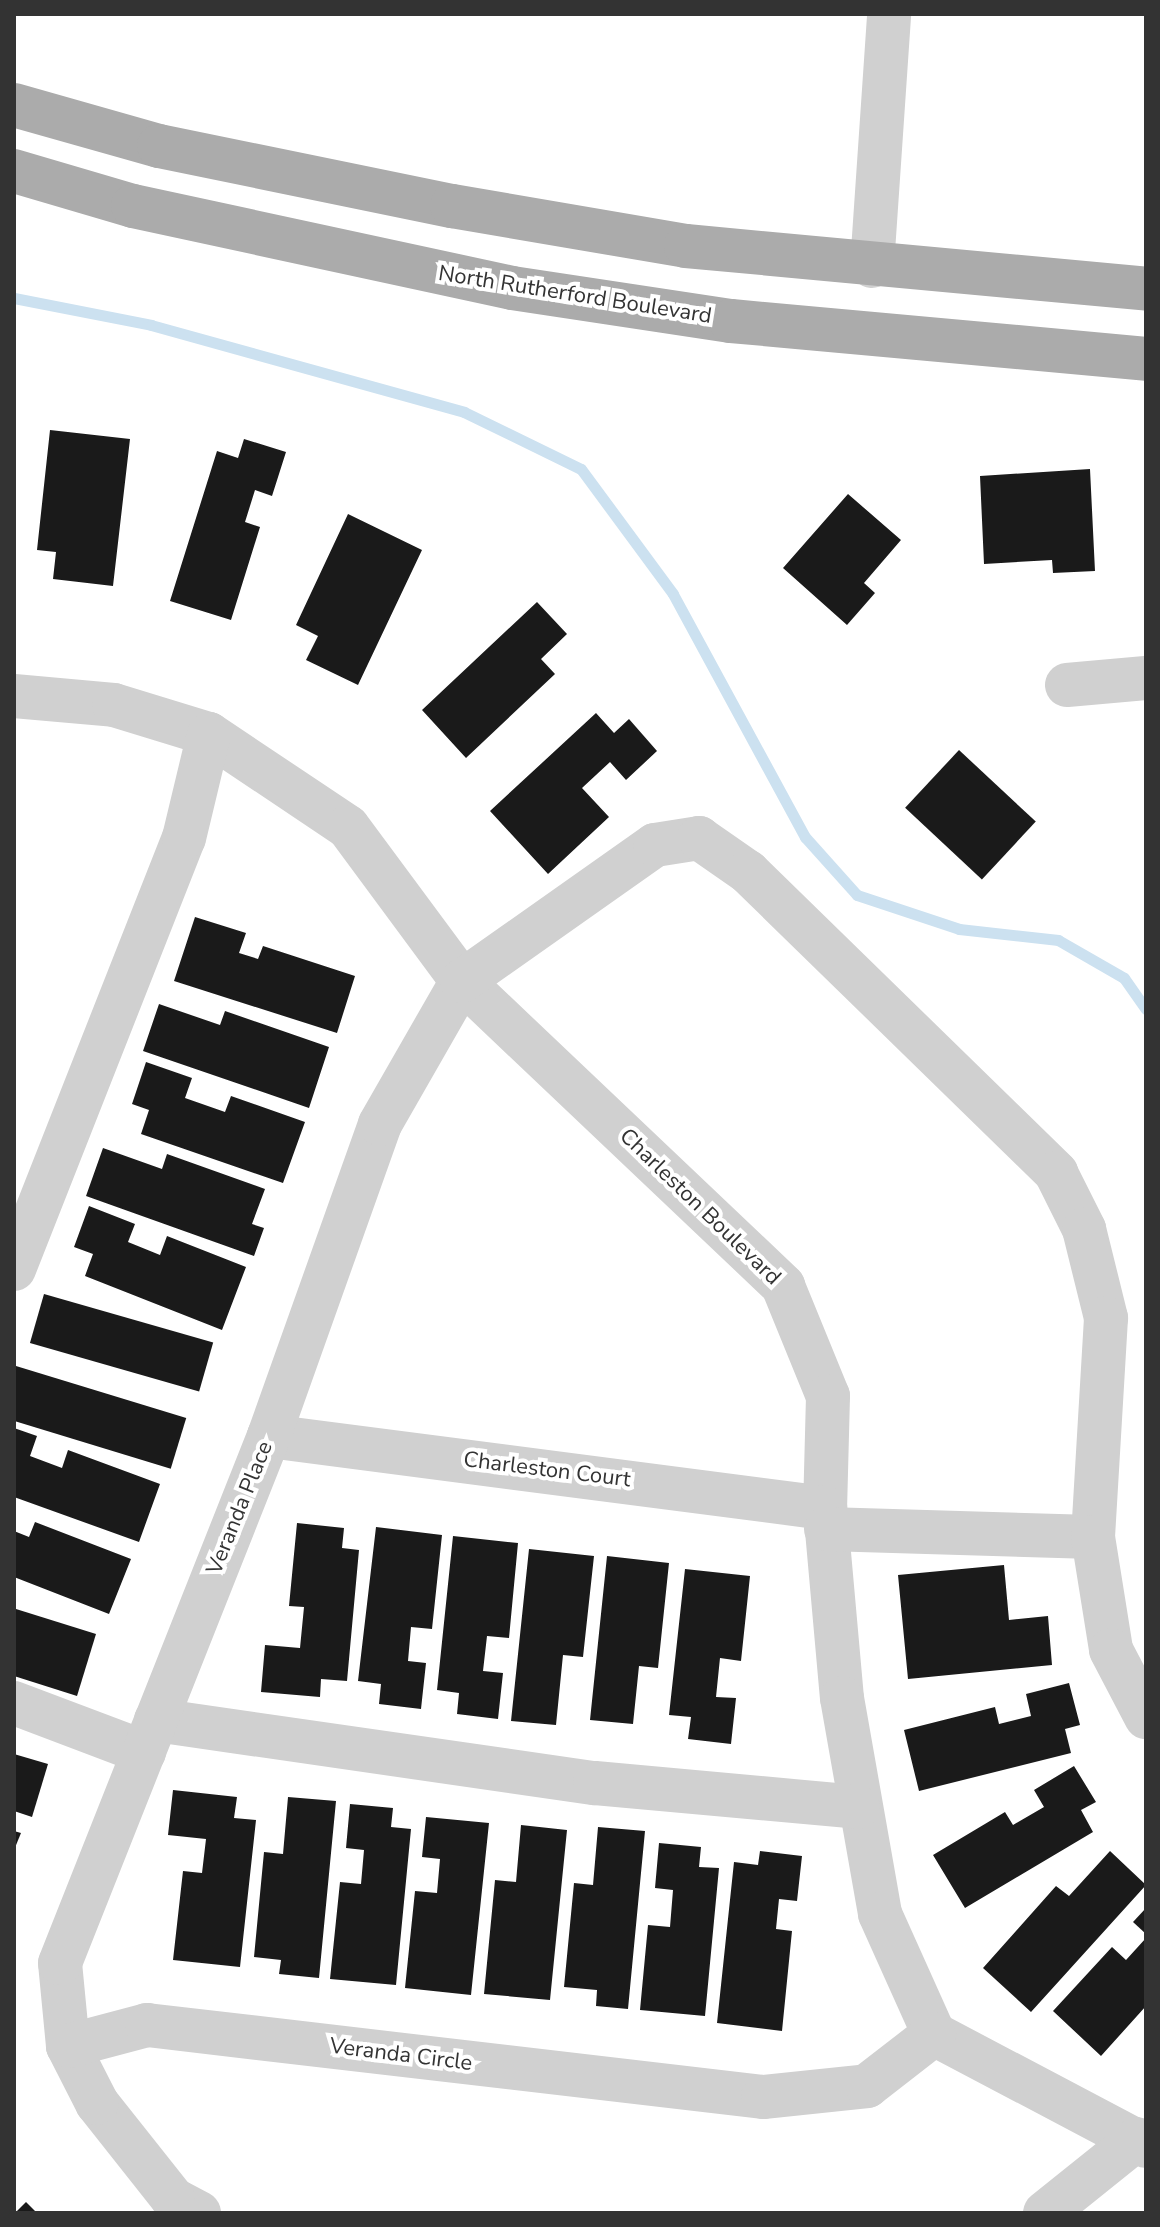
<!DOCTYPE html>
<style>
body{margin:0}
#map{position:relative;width:1160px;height:2227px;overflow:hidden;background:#fff;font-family:"Nunito Sans",sans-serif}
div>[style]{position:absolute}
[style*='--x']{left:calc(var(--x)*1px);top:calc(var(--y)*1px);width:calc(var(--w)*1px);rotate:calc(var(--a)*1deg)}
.stream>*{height:11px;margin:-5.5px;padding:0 5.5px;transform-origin:5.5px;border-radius:5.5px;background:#cce1f0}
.building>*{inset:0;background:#1a1a1a;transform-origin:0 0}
.minor>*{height:44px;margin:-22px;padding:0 22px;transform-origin:22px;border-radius:22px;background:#d0d0d0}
.major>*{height:44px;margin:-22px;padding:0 22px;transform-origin:22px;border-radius:22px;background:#ababab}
span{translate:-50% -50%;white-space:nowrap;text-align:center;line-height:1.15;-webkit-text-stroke:8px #fff;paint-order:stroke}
.street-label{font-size:22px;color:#333}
.frame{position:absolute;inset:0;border:16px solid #333;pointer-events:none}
</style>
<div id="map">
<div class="stream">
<div style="--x:14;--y:298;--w:140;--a:11.1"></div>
<div style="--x:151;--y:325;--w:325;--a:15.5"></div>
<div style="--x:464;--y:412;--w:130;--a:26"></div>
<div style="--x:581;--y:469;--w:155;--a:53.6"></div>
<div style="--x:673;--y:594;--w:277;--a:61.5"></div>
<div style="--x:805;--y:837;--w:78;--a:48.1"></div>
<div style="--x:857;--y:895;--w:108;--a:18.4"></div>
<div style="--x:959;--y:929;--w:100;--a:6.3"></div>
<div style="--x:1058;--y:940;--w:76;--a:29.9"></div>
<div style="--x:1124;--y:978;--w:38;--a:55"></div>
</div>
<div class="building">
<div style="clip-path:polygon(50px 430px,130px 439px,113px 586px,53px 579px,56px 552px,37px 550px)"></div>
<div style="clip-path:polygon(244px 439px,286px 452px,272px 496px,255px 490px,245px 522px,260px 527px,231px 620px,170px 601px,217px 451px,238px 458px)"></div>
<div style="clip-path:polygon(1090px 469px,1095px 571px,1053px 573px,1052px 560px,984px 564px,980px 476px)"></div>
<div style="clip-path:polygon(848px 494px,901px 540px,864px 583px,875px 593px,847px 625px,783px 568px)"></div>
<div style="clip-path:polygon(348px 514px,422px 550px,358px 685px,306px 660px,318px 636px,296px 625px)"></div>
<div style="clip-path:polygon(537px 602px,567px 634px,541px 659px,555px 674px,466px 758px,422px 710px)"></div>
<div style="clip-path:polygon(596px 713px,614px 733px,629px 719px,657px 751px,626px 780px,610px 762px,582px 788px,609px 817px,548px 874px,490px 811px)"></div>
<div style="left:959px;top:750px;width:105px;height:79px;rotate:43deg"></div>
<div style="clip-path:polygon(195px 917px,246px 933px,239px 953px,258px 959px,263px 946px,355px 976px,337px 1033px,174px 981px)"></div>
<div style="clip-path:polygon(159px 1004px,220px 1025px,225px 1011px,329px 1047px,309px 1108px,143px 1051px)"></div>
<div style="clip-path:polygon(146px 1062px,192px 1078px,185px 1098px,225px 1112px,231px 1096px,305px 1122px,283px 1183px,141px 1134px,149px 1110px,132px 1104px)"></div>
<div style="clip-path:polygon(103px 1148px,162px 1169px,167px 1154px,265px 1189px,252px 1224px,264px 1228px,254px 1256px,86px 1196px)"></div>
<div style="clip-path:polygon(89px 1206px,135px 1224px,128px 1242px,160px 1255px,167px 1236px,246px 1267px,222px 1330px,85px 1276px,93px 1254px,74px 1247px)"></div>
<div style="left:44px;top:1294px;width:176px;height:51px;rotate:16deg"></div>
<div style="left:16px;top:1366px;width:178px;height:53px;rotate:17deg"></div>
<div style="clip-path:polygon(14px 1428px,37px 1436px,30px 1456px,62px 1468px,68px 1450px,160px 1484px,139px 1542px,14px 1497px)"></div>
<div style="clip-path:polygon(35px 1522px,131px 1559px,109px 1614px,14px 1577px,14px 1531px,29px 1537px)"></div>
<div style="clip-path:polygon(297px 1523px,344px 1528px,342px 1548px,359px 1550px,347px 1681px,321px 1679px,320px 1697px,261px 1692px,265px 1645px,300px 1648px,304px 1607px,289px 1606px)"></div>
<div style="clip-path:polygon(376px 1527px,442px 1535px,432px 1629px,411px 1627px,408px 1661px,426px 1663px,421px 1709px,379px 1704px,381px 1684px,358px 1681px)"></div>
<div style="clip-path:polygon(453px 1536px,518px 1543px,509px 1638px,487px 1636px,483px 1671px,503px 1673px,498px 1719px,457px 1714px,459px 1693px,437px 1690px)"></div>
<div style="clip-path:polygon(529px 1549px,594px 1556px,583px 1657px,563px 1655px,556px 1725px,511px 1721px)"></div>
<div style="clip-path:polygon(607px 1556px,669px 1563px,658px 1668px,639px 1666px,633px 1724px,590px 1720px)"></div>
<div style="clip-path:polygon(1004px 1565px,1009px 1620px,1048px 1616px,1052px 1665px,908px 1679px,898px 1575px)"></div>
<div style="clip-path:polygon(685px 1569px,750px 1576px,741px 1661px,720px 1658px,716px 1697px,736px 1698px,731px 1744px,688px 1739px,691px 1717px,669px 1715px)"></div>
<div style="clip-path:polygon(16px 1609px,96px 1634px,77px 1696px,14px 1676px)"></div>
<div style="clip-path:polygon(1069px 1683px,1080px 1725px,1065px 1729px,1071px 1753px,919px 1791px,904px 1730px,995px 1707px,999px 1724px,1031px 1716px,1026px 1694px)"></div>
<div style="clip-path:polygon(14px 1754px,48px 1764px,32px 1817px,14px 1811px)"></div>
<div style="clip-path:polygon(1074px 1766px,1096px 1802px,1081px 1810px,1093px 1832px,965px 1908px,933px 1855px,1005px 1812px,1013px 1825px,1044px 1807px,1034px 1790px)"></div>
<div style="clip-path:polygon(173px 1790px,237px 1797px,234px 1818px,256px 1820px,240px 1967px,173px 1960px,183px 1871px,202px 1873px,206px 1839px,168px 1835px)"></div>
<div style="clip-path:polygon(288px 1797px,336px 1801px,319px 1978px,279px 1974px,281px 1960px,254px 1957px,264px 1852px,283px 1854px)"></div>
<div style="clip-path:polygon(350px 1804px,393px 1808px,391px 1827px,411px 1829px,396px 1985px,330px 1979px,340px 1882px,361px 1884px,364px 1850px,346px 1848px)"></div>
<div style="clip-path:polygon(426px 1817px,489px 1823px,471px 1995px,405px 1988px,415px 1891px,437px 1893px,440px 1859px,422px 1857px)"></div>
<div style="clip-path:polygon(521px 1825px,567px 1830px,550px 2000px,484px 1994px,495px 1880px,516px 1882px)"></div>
<div style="clip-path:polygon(598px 1827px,645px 1831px,628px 2009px,596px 2006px,597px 1990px,564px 1987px,574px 1883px,593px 1885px)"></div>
<div style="clip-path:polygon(14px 1831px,21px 1833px,14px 1850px)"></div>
<div style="clip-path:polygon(659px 1843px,701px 1847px,699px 1867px,719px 1868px,705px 2016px,640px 2010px,648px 1925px,670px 1927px,673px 1890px,655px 1888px)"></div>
<div style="clip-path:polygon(760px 1851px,802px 1856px,797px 1901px,779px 1899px,776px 1929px,792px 1931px,782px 2031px,717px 2023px,734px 1862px,758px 1865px)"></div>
<div style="clip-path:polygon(1110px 1851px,1146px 1885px,1031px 2012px,983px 1968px,1056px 1886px,1069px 1896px)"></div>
<div style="clip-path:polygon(1146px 1908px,1146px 1934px,1133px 1922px)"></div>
<div style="clip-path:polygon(1146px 1938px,1146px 2006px,1101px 2056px,1053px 2011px,1112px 1947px,1126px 1960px)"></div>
<div style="clip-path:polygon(26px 2202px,37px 2213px,15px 2213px)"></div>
</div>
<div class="minor">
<div style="--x:872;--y:266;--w:253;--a:-86.1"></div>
<div style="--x:1067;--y:685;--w:79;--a:-5.1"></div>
<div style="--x:14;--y:696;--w:100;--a:5.1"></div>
<div style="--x:114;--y:705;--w:99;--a:17"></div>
<div style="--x:209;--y:734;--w:167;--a:33.8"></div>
<div style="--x:348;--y:827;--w:192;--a:53.5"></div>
<div style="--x:462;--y:981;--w:443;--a:43.5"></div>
<div style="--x:783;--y:1286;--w:119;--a:67.8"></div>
<div style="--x:828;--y:1396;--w:112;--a:91.5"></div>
<div style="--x:825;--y:1508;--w:191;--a:84.9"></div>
<div style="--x:842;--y:1698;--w:219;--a:80"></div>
<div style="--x:880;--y:1914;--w:132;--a:65.8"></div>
<div style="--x:934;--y:2034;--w:240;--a:27.8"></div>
<div style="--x:14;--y:1269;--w:463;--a:-68.5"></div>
<div style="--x:184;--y:838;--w:107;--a:-76.5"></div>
<div style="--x:269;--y:1436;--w:561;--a:7.38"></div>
<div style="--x:826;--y:1529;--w:267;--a:1.7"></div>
<div style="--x:14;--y:1703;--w:139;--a:20.7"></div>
<div style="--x:156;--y:1720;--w:443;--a:8.2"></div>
<div style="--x:595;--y:1783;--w:264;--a:5.2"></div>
<div style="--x:68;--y:2046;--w:83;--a:-95.5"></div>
<div style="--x:60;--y:1963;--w:567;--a:-68.37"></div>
<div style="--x:269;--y:1436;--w:331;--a:-70.4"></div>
<div style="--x:380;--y:1124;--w:165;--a:-60.2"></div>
<div style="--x:462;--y:981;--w:236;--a:-35.2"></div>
<div style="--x:655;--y:845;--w:45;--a:-9"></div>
<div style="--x:699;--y:838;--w:60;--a:34.8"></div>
<div style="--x:748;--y:872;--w:431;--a:44.3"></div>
<div style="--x:1056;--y:1173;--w:63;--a:63.4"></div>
<div style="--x:1084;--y:1229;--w:92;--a:76.1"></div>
<div style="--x:1106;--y:1318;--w:219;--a:93.4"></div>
<div style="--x:1093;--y:1537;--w:114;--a:80.9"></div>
<div style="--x:1111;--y:1650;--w:76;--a:62.4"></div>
<div style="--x:199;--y:2213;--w:30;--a:-152"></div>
<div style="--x:173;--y:2199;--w:122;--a:-128.4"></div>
<div style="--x:97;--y:2103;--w:64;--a:-117"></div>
<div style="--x:68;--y:2046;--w:82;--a:-14.9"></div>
<div style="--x:147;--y:2025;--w:620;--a:6.67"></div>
<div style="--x:763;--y:2097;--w:105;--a:-6"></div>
<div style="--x:867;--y:2086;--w:85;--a:-37.8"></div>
<div style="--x:1045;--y:2213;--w:118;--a:-38.8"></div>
</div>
<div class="major">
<div style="--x:14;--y:105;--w:151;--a:15.8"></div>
<div style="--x:159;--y:146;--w:299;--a:11.6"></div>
<div style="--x:452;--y:206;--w:237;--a:9.7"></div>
<div style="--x:686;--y:246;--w:462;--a:5.3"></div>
<div style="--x:14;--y:171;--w:124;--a:16.4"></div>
<div style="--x:133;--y:206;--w:388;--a:12.2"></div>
<div style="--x:512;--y:288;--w:221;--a:8.6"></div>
<div style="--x:731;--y:321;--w:417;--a:5.2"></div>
</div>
<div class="street-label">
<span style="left:575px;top:295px;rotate:9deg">North Rutherford Boulevard</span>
<span style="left:700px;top:1207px;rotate:44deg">Charleston Boulevard</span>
<span style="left:547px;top:1470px;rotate:7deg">Charleston Court</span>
<span style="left:240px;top:1508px;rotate:-68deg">Veranda Place</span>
<span style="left:401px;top:2055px;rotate:7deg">Veranda Circle</span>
</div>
<div class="frame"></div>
</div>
